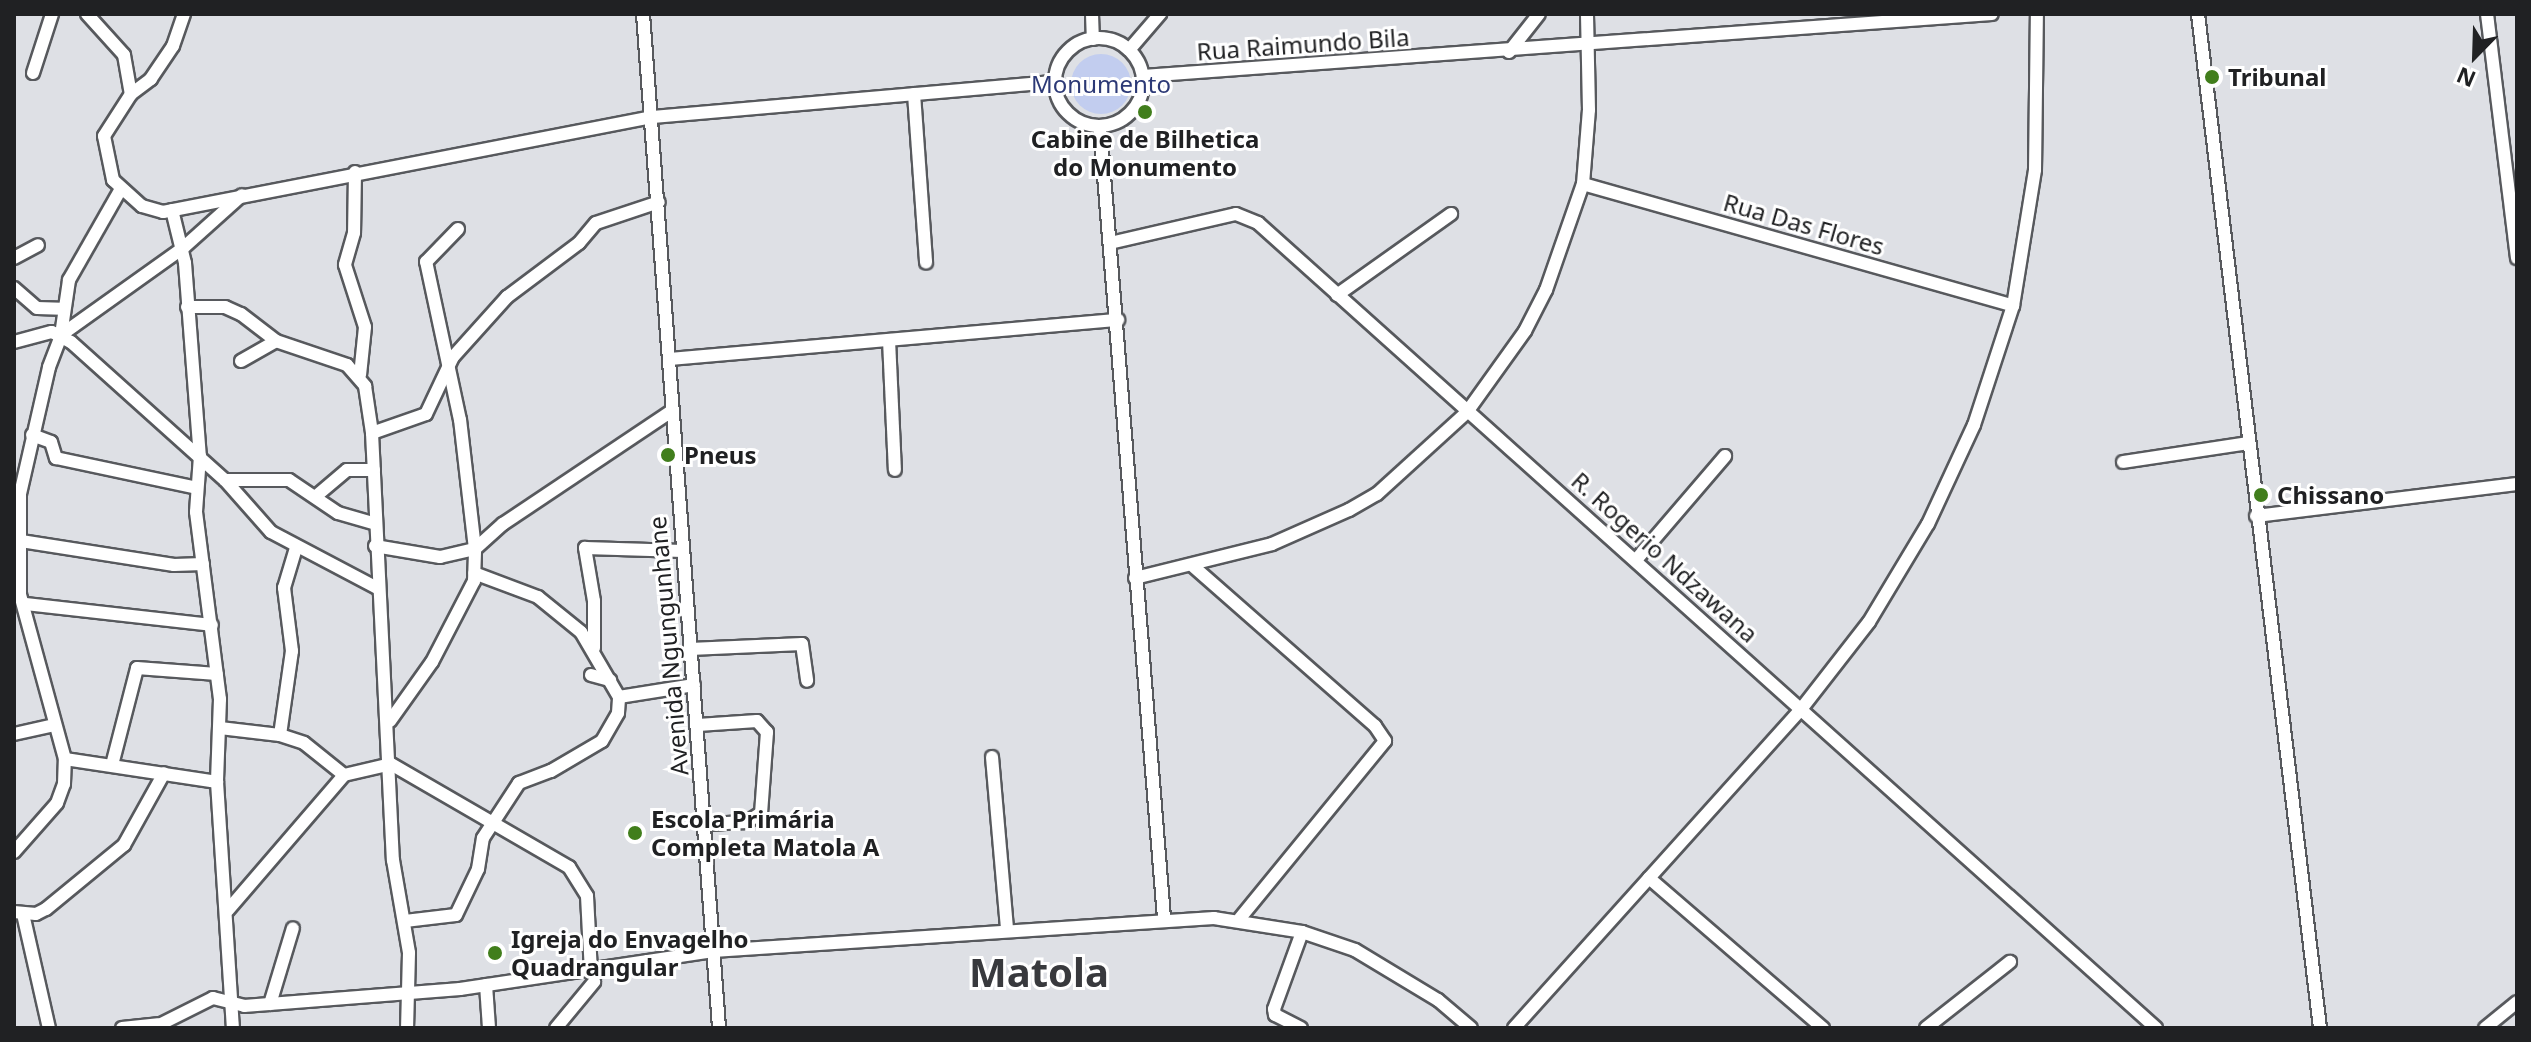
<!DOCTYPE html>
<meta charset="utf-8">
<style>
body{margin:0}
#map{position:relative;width:2531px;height:1042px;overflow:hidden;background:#dee0e5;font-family:"Noto Sans",sans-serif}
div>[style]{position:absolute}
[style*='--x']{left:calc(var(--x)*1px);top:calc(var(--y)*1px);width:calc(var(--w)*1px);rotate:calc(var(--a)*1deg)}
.green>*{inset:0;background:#c2cdef}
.round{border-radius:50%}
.roads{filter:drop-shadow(2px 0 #57595d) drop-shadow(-2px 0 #57595d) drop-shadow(0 2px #57595d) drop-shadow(0 -2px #57595d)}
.minor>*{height:12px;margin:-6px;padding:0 6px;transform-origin:6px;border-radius:6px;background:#fff}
.minor>.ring{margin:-6px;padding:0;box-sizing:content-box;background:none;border:12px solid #fff;border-radius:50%}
.dots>*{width:22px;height:22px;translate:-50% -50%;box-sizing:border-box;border:4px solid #fff;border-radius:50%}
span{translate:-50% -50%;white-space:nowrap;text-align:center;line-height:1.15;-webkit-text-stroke:6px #fff;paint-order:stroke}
.street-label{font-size:24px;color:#202123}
.poi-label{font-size:24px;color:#202123;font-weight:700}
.left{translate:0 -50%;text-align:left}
.park-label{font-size:24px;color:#2c3976}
.town-label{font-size:40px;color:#38393d;font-weight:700}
.frame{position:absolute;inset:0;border:16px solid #202123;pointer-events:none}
.north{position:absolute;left:2435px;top:16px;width:80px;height:80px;-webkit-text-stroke:6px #fff;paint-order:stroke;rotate:203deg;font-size:22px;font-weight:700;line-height:32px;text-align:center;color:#202123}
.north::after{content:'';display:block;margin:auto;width:28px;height:36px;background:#202123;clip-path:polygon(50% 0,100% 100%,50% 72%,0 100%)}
</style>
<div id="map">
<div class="green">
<div class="round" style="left:1071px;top:54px;width:60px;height:60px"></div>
</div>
<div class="roads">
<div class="minor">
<div style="--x:87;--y:14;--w:55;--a:47.9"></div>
<div style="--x:124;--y:55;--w:40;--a:80"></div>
<div style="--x:184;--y:14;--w:34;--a:109"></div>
<div style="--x:173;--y:46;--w:40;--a:124"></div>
<div style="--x:151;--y:79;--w:25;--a:143"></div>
<div style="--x:131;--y:94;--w:50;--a:122.7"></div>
<div style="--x:104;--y:136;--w:45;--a:78.4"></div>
<div style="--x:113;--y:180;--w:39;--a:42"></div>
<div style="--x:142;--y:206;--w:22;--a:16"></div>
<div style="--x:163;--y:212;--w:499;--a:-11"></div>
<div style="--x:653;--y:117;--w:404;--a:-5"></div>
<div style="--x:643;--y:14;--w:1017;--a:85.71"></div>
<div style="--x:1092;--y:14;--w:25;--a:88"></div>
<div style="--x:2198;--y:14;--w:1021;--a:83.14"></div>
<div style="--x:2487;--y:14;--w:246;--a:83"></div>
<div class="ring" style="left:1055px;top:38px;width:76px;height:76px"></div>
<div style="--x:1129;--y:50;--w:48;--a:-49.3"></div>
<div style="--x:1509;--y:52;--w:48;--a:-51.7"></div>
<div style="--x:33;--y:73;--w:62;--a:-72.1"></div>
<div style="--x:1143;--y:76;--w:851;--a:-4.18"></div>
<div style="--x:914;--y:94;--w:169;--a:85.9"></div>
<div style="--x:1100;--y:126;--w:795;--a:85.38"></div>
<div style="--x:355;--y:172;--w:61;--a:90.9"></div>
<div style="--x:354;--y:233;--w:33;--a:106"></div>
<div style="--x:345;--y:265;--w:65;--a:72.1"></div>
<div style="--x:365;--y:327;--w:48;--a:95.9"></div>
<div style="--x:1583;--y:184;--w:447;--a:15.8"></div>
<div style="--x:172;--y:210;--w:55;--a:76.2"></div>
<div style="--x:185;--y:263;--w:194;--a:85.6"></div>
<div style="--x:200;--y:456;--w:56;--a:94.1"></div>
<div style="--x:196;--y:512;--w:189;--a:82.7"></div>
<div style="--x:220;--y:699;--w:83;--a:92.1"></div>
<div style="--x:217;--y:782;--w:247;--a:86.3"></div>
<div style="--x:1110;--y:243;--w:129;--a:-13"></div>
<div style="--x:1236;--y:214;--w:24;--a:22"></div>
<div style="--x:1258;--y:223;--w:1206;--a:41.87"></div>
<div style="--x:14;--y:258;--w:27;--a:-28"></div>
<div style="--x:14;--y:288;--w:30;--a:41"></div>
<div style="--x:37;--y:308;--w:24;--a:2"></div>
<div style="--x:1337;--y:295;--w:140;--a:-35.4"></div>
<div style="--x:187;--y:307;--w:38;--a:0"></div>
<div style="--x:225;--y:307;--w:17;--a:24"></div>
<div style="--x:241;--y:314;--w:44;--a:37.6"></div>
<div style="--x:276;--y:341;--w:75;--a:18.7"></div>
<div style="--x:347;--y:365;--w:28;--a:49"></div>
<div style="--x:365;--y:386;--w:48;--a:81.5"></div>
<div style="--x:372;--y:433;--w:428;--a:87.2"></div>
<div style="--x:393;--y:860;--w:94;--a:80.2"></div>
<div style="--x:409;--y:953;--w:75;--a:91.5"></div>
<div style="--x:61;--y:335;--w:150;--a:-35.5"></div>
<div style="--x:183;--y:248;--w:79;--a:-41.9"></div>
<div style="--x:889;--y:340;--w:130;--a:87.4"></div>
<div style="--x:14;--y:342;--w:39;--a:-15"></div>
<div style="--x:52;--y:332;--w:21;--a:28"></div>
<div style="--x:71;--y:342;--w:207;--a:41.9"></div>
<div style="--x:225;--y:480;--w:69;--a:48.5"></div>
<div style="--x:271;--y:532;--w:120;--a:27.8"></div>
<div style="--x:670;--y:359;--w:450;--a:-5"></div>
<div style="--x:241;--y:361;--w:40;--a:-29.7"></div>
<div style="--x:372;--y:433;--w:57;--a:-19.4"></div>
<div style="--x:426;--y:414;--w:63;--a:-64.7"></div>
<div style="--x:453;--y:357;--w:81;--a:-48"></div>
<div style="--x:507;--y:297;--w:90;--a:-36.9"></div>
<div style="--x:579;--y:243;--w:26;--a:-50"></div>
<div style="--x:596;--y:223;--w:66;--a:-18.4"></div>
<div style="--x:32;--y:435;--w:20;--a:20"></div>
<div style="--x:51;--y:442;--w:17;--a:73"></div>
<div style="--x:56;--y:458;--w:144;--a:12"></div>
<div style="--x:2123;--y:462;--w:126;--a:-8.6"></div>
<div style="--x:225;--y:480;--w:64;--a:0"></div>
<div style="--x:289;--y:480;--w:59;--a:34"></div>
<div style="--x:338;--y:513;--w:37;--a:16"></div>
<div style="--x:315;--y:497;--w:42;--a:-40.2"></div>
<div style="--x:347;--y:470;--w:27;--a:0"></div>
<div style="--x:2256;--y:516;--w:263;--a:-7"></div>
<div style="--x:21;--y:541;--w:155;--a:8.9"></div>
<div style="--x:174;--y:565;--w:29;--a:-2"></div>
<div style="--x:375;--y:546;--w:66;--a:9.6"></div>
<div style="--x:440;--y:557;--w:36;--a:-13"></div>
<div style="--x:475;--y:549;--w:38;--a:-42"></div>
<div style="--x:503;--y:524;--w:201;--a:-33.8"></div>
<div style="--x:1636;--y:560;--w:137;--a:-49.4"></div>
<div style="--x:1194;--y:567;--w:241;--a:41.3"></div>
<div style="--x:1375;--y:726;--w:18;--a:56"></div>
<div style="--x:1385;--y:741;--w:229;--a:129.3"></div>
<div style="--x:1135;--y:578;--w:141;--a:-13.9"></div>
<div style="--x:1272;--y:544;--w:84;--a:-23.8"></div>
<div style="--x:1349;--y:510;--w:32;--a:-30"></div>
<div style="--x:1377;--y:494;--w:122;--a:-42.3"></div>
<div style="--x:1467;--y:412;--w:100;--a:-54.4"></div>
<div style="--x:1525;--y:331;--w:46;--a:-62.9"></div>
<div style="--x:1546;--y:290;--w:112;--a:-70.8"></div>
<div style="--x:1583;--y:184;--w:74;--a:-85.4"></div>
<div style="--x:1589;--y:110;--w:96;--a:-91.2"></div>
<div style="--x:25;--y:604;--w:188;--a:6.4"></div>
<div style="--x:594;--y:648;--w:47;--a:-90"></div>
<div style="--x:594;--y:601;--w:54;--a:-99.6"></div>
<div style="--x:585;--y:548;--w:98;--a:1.8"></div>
<div style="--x:690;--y:649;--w:112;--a:-2.6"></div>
<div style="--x:802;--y:644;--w:37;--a:82"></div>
<div style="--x:591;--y:675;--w:20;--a:15"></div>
<div style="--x:619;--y:697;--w:76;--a:-9.1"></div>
<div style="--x:390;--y:721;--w:72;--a:-54.6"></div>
<div style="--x:432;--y:662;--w:91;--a:-62.6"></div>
<div style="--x:474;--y:581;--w:32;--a:-88"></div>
<div style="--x:475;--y:549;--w:130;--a:-96.6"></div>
<div style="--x:460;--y:420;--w:162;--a:-102.1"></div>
<div style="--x:426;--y:262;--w:46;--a:-45.9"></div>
<div style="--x:698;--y:725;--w:59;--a:-3.9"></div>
<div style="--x:757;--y:721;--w:15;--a:48"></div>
<div style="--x:767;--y:732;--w:81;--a:94.2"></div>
<div style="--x:761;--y:813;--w:17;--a:147"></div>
<div style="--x:747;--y:822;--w:41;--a:177.2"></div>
<div style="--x:220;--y:728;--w:60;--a:6.7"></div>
<div style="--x:280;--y:735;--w:25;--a:18"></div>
<div style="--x:304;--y:743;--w:51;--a:38.7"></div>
<div style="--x:14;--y:734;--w:42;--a:-12.4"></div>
<div style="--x:280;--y:735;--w:85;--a:-81.9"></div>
<div style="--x:292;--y:651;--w:64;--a:-97.2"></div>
<div style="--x:284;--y:588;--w:42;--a:-73.3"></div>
<div style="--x:992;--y:757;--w:172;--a:85"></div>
<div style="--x:65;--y:759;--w:154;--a:8.6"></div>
<div style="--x:112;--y:765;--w:100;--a:-75.5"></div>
<div style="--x:137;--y:668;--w:80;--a:4.3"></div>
<div style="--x:14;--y:852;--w:65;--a:-48.7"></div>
<div style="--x:57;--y:803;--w:20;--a:-70"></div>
<div style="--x:64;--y:784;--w:25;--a:-88"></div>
<div style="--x:65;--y:759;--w:171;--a:-105.3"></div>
<div style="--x:20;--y:594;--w:100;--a:-90"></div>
<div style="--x:20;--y:494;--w:130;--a:-77.1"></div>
<div style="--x:49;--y:367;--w:34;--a:-69"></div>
<div style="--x:61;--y:335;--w:56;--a:-81.7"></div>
<div style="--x:69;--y:280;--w:105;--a:-60.3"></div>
<div style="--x:1649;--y:878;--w:230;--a:40.8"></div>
<div style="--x:228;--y:910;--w:178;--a:-49.3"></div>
<div style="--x:344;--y:775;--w:48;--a:-13.2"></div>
<div style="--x:391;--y:764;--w:206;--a:30.1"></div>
<div style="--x:569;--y:867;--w:34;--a:58"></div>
<div style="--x:587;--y:896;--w:76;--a:87"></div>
<div style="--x:14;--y:912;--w:22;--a:5"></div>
<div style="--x:36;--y:914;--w:11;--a:-27"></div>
<div style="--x:46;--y:909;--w:101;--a:-39.4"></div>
<div style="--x:124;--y:845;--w:82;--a:-60.9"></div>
<div style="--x:23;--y:914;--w:117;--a:77.2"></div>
<div style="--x:405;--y:921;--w:51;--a:-6.7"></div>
<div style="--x:456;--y:915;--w:51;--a:-64.4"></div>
<div style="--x:478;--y:869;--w:31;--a:-81"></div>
<div style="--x:483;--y:838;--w:66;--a:-56.8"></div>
<div style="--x:519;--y:783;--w:34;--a:-21"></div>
<div style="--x:551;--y:771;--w:59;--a:-30.5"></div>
<div style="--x:602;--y:741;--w:32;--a:-60"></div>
<div style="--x:618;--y:713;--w:16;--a:-86"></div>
<div style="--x:619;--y:697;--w:75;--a:-120.3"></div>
<div style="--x:581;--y:632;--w:55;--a:-140.9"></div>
<div style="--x:538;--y:597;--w:68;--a:-159.4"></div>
<div style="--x:486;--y:985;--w:43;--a:86"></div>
<div style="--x:270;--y:1004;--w:79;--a:-73.2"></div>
<div style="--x:122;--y:1028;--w:36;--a:-6"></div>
<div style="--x:153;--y:1028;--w:67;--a:-26.6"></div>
<div style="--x:213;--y:998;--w:32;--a:14"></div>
<div style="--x:244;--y:1006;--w:217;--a:-4.5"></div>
<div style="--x:460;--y:989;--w:256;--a:-8.5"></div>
<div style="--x:713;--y:951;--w:502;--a:-3.77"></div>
<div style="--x:1214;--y:918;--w:89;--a:9"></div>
<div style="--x:1302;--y:932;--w:56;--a:18.8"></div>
<div style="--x:1355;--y:950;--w:97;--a:31.1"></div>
<div style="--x:1438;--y:1000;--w:43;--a:40.3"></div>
<div style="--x:556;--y:1028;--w:60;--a:-50.4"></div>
<div style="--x:1301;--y:1028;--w:29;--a:-153"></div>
<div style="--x:1275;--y:1015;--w:6;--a:-99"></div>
<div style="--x:1274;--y:1009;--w:82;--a:-70"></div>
<div style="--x:1514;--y:1028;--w:431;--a:-48"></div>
<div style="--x:1802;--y:708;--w:109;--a:-52.1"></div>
<div style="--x:1869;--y:622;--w:114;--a:-59"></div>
<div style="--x:1928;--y:524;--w:109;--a:-65.1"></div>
<div style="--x:1974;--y:425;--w:125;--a:-71.9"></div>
<div style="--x:2013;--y:306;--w:138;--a:-80.8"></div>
<div style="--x:2035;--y:170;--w:156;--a:-89.3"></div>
<div style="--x:1926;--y:1028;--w:107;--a:-38.2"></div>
<div style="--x:2485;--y:1028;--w:41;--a:-39.1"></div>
</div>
</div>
<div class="dots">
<div style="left:2212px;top:77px;background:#417e1c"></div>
<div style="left:1145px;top:112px;background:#417e1c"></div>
<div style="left:668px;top:455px;background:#417e1c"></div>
<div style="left:2261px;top:495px;background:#417e1c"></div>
<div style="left:635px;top:833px;background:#417e1c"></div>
<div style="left:495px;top:953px;background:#417e1c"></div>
</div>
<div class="street-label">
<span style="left:1303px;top:44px;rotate:-4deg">Rua Raimundo Bila</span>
<span style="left:1804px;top:224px;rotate:16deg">Rua Das Flores</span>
<span style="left:1665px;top:557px;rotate:42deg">R. Rogerio Ndzawana</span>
<span style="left:668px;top:646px;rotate:-95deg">Avenida Ngungunhane</span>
</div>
<div class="poi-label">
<span class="left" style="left:2228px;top:77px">Tribunal</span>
<span style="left:1145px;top:153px">Cabine de Bilhetica<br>do Monumento</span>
<span class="left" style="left:684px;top:455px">Pneus</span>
<span class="left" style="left:2277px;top:495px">Chissano</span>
<span class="left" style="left:651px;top:833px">Escola Primária<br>Completa Matola A</span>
<span class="left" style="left:511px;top:953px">Igreja do Envagelho<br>Quadrangular</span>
</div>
<div class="park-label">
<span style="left:1101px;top:84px">Monumento</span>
</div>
<div class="town-label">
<span style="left:1039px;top:972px">Matola</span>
</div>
<div class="frame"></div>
<div class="north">N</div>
</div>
